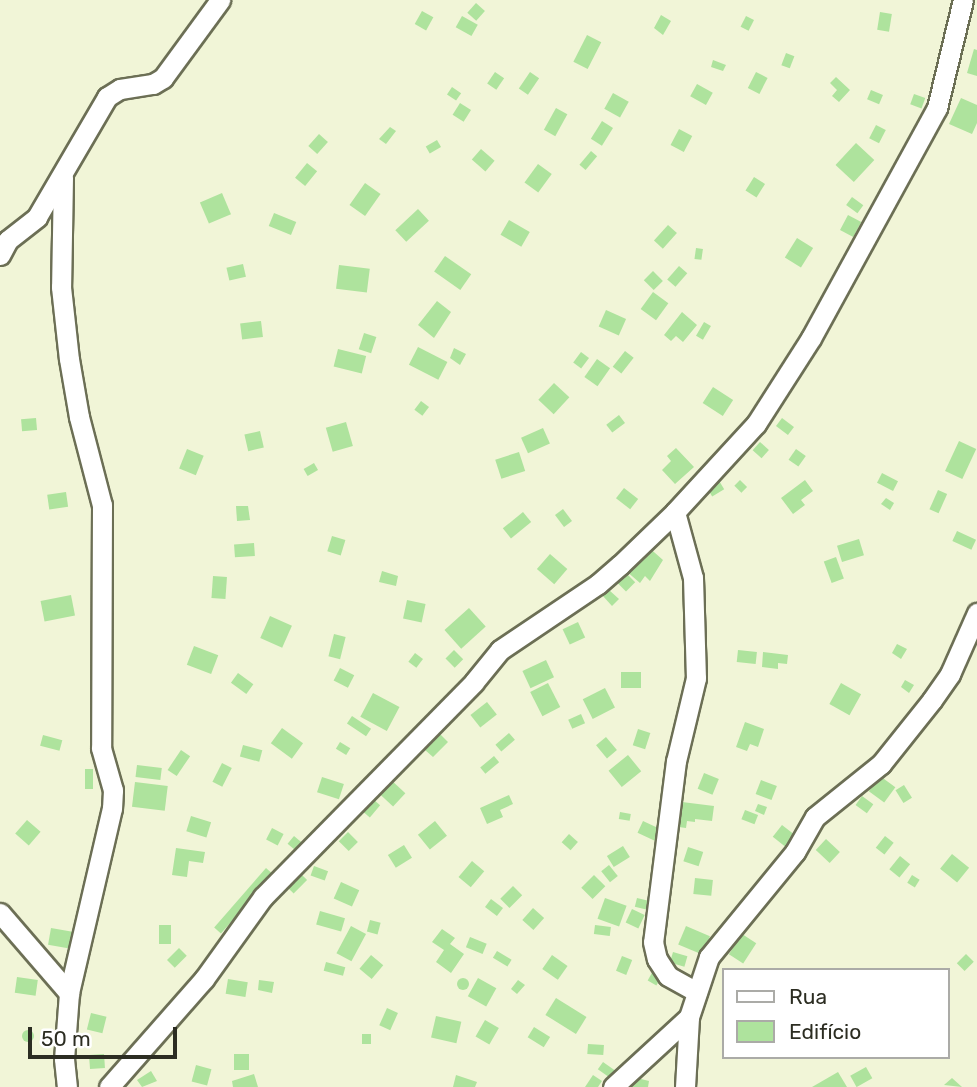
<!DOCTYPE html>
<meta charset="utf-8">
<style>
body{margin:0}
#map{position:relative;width:977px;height:1087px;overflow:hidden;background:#f1f5d7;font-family:Rubik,sans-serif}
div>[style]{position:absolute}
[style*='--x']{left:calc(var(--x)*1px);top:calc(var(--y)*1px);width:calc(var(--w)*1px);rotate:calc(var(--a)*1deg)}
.building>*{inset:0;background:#aee39d;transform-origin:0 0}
.round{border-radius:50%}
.roads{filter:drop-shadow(2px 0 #6c6f55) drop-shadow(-2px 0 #6c6f55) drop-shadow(0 2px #6c6f55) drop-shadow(0 -2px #6c6f55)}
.street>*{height:19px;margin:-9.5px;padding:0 9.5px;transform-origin:9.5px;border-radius:9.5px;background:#fff}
span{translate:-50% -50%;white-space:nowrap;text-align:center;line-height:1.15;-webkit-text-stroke:5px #fff;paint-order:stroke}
.legend{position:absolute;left:722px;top:968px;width:228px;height:91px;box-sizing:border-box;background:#fff;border:2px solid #ababa7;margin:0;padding:9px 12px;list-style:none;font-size:21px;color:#2c2d22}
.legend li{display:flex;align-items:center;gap:14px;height:35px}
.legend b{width:35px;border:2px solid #ababa7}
.scale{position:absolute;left:28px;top:1027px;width:149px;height:32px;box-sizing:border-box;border:4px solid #2c2d22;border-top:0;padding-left:9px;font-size:21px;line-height:24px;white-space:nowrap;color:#2c2d22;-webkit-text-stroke:5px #fff;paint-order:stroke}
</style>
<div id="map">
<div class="building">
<div style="left:476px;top:3px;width:12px;height:13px;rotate:42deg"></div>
<div style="left:422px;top:11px;width:13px;height:15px;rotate:29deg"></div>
<div style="left:880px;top:12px;width:12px;height:18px;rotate:9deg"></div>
<div style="clip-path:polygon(661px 15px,671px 21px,663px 35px,654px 28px)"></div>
<div style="left:462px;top:16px;width:18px;height:13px;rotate:29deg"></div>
<div style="left:746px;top:16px;width:9px;height:12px;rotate:27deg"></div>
<div style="left:587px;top:35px;width:16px;height:30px;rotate:27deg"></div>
<div style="clip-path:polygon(974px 49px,977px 50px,977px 76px,967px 73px)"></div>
<div style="left:786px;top:53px;width:9px;height:13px;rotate:21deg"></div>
<div style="clip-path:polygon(713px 60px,726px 65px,723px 71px,711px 67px)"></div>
<div style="left:495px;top:72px;width:11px;height:14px;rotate:34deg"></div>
<div style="left:530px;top:72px;width:11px;height:20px;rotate:34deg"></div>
<div style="left:756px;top:72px;width:13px;height:18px;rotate:27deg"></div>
<div style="clip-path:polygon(836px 77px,850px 90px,839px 102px,832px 96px,837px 90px,830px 83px)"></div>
<div style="left:697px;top:84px;width:18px;height:14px;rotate:29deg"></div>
<div style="left:452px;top:87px;width:11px;height:9px;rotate:34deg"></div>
<div style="left:871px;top:90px;width:13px;height:10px;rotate:23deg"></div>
<div style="left:613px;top:93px;width:18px;height:18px;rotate:29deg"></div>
<div style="left:914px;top:94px;width:12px;height:11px;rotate:20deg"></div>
<div style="clip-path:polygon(961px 98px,977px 105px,977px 123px,972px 134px,949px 124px)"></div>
<div style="left:460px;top:103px;width:13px;height:14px;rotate:32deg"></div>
<div style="left:556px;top:108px;width:13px;height:25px;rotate:29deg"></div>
<div style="left:602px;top:121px;width:13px;height:21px;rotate:32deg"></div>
<div style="left:876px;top:125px;width:11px;height:15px;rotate:27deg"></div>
<div style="clip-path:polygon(390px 127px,396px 131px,386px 144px,379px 139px)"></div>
<div style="left:679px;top:129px;width:15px;height:18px;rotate:28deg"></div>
<div style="left:319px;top:134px;width:12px;height:16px;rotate:42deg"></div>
<div style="left:437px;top:140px;width:8px;height:13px;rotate:60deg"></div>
<div style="left:856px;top:143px;width:25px;height:30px;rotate:43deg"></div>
<div style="left:481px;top:149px;width:18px;height:14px;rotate:41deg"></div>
<div style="left:591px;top:151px;width:8px;height:18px;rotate:40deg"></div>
<div style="left:307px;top:163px;width:13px;height:19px;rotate:39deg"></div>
<div style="left:538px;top:164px;width:17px;height:23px;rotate:36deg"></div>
<div style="left:754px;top:177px;width:13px;height:16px;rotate:32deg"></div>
<div style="left:365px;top:183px;width:19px;height:27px;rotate:35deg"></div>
<div style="left:222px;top:193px;width:23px;height:24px;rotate:67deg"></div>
<div style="left:852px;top:197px;width:14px;height:10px;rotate:36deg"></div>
<div style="left:418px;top:209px;width:16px;height:31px;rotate:47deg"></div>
<div style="left:274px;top:213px;width:24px;height:14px;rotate:22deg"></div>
<div style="left:848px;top:215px;width:15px;height:17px;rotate:28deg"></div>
<div style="left:509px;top:220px;width:24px;height:17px;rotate:30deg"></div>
<div style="left:668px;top:225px;width:12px;height:21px;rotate:42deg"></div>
<div style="left:797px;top:238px;width:19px;height:23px;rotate:32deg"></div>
<div style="left:696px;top:248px;width:7px;height:11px;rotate:8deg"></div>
<div style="left:445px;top:256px;width:32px;height:19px;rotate:35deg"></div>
<div style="left:243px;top:264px;width:13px;height:17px;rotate:77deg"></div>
<div style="left:339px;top:265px;width:31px;height:24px;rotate:7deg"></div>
<div style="left:679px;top:266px;width:11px;height:18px;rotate:41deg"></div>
<div style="left:653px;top:271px;width:14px;height:13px;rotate:45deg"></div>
<div style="left:653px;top:292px;width:19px;height:21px;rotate:36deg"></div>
<div style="clip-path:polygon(437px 301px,451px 312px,434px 338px,418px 325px)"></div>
<div style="left:606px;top:310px;width:22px;height:18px;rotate:24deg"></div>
<div style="clip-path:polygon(682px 312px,697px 325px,683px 342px,676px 336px,671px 341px,664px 335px)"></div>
<div style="left:261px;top:321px;width:16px;height:21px;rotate:83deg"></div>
<div style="left:704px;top:322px;width:8px;height:16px;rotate:30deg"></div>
<div style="left:364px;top:333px;width:13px;height:17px;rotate:18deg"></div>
<div style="left:418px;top:347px;width:33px;height:20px;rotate:27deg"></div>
<div style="clip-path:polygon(454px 348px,466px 354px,460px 365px,450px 358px)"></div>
<div style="left:338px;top:349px;width:29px;height:18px;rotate:14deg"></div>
<div style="left:625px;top:351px;width:11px;height:20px;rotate:38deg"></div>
<div style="left:581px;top:352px;width:10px;height:13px;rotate:37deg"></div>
<div style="left:597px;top:359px;width:16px;height:22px;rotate:35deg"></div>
<div style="left:554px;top:383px;width:21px;height:23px;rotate:43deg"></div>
<div style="left:713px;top:387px;width:24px;height:19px;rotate:33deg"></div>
<div style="left:421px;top:401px;width:10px;height:11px;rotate:37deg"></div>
<div style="left:619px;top:415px;width:10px;height:16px;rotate:53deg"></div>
<div style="left:36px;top:418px;width:12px;height:15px;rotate:85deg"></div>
<div style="left:782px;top:418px;width:15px;height:10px;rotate:37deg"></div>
<div style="left:346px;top:422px;width:25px;height:21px;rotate:74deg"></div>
<div style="left:543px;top:428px;width:17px;height:24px;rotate:66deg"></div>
<div style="left:260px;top:431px;width:17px;height:16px;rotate:77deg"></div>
<div style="left:959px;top:441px;width:19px;height:33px;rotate:25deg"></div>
<div style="left:760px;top:442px;width:12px;height:11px;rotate:42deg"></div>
<div style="clip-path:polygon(676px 448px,694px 467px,675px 484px,662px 470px,671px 461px,667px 456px)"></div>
<div style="left:187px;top:449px;width:18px;height:21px;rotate:22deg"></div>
<div style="left:796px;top:449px;width:12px;height:13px;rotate:35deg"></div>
<div style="left:519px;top:452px;width:20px;height:25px;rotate:72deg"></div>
<div style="left:314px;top:463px;width:8px;height:12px;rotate:60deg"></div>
<div style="left:882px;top:473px;width:18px;height:11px;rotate:27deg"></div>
<div style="left:718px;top:479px;width:12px;height:14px;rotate:59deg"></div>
<div style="left:740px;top:480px;width:10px;height:8px;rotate:45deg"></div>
<div style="clip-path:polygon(805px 480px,813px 491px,801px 500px,805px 505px,793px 514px,781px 498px)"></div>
<div style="left:624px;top:488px;width:18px;height:13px;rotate:38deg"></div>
<div style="left:938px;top:490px;width:10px;height:21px;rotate:24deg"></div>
<div style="left:66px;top:492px;width:15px;height:19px;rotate:82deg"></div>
<div style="clip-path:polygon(886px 498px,894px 503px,890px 510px,881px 504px)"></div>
<div style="clip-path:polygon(236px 506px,248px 506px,250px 520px,237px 521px)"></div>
<div style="left:563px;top:509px;width:15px;height:10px;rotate:53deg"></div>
<div style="left:523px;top:512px;width:13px;height:26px;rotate:51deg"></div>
<div style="left:957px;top:531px;width:21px;height:11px;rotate:25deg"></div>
<div style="left:332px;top:536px;width:14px;height:16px;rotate:17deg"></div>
<div style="left:859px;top:539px;width:17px;height:23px;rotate:73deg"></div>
<div style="left:254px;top:543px;width:13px;height:20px;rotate:86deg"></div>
<div style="clip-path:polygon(646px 545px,663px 560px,650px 581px,645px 576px,640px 583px,625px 570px)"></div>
<div style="left:550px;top:554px;width:23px;height:20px;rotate:41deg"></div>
<div style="left:836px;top:557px;width:23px;height:13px;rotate:70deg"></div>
<div style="clip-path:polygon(382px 571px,398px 576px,396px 586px,379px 582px)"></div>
<div style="left:626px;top:573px;width:13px;height:13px;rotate:45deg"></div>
<div style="left:213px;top:576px;width:14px;height:22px;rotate:4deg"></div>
<div style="clip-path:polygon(609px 590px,619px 599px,612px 606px,602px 595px)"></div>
<div style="left:71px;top:595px;width:21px;height:31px;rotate:79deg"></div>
<div style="left:407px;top:600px;width:19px;height:19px;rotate:12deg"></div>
<div style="left:469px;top:608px;width:25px;height:33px;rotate:48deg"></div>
<div style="left:270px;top:616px;width:24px;height:24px;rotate:24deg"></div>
<div style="left:578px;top:622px;width:17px;height:17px;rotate:65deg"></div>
<div style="left:334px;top:634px;width:12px;height:23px;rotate:14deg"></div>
<div style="clip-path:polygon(897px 644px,907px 649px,901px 659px,892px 653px)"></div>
<div style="left:194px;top:646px;width:26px;height:20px;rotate:21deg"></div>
<div style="left:454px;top:650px;width:13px;height:12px;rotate:45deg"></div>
<div style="left:738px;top:650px;width:19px;height:12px;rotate:6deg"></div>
<div style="clip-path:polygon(763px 652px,788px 655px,787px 664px,778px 663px,778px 669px,762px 667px)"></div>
<div style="left:415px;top:653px;width:10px;height:11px;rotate:37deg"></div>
<div style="left:546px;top:660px;width:19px;height:26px;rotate:65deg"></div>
<div style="left:340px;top:668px;width:16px;height:14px;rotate:27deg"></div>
<div style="left:621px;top:672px;width:20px;height:16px"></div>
<div style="left:238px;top:673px;width:19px;height:12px;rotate:36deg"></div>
<div style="clip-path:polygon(905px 680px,914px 685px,909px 693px,901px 687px)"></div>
<div style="left:548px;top:683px;width:27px;height:20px;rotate:63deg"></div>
<div style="left:841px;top:683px;width:23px;height:24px;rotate:29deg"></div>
<div style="left:605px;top:688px;width:22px;height:25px;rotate:63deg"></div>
<div style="left:373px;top:693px;width:30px;height:27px;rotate:28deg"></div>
<div style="left:487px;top:702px;width:16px;height:21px;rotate:52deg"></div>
<div style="left:581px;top:714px;width:10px;height:14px;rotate:66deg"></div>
<div style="left:352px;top:716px;width:23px;height:9px;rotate:34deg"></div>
<div style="clip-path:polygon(745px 722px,764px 729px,758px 747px,750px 744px,747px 751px,736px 747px)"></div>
<div style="left:282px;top:728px;width:26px;height:19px;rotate:36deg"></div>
<div style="left:638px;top:729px;width:13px;height:17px;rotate:18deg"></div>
<div style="clip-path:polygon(436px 730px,448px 742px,433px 757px,425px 750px,434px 741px,429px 737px)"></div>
<div style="left:509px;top:733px;width:9px;height:18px;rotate:49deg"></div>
<div style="left:43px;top:735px;width:20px;height:11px;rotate:15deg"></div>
<div style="left:606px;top:737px;width:17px;height:13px;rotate:50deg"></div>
<div style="left:340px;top:742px;width:12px;height:8px;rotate:31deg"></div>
<div style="left:243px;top:745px;width:20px;height:12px;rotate:15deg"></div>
<div style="left:181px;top:750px;width:11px;height:24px;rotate:34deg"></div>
<div style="left:628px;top:755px;width:21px;height:25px;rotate:51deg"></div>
<div style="left:494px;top:756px;width:8px;height:18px;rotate:50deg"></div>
<div style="left:222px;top:763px;width:11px;height:21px;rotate:27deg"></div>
<div style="left:137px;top:765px;width:25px;height:12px;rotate:7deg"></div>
<div style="left:85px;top:769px;width:8px;height:20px"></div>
<div style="left:704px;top:773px;width:16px;height:17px;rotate:22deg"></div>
<div style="left:880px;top:776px;width:19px;height:19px;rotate:36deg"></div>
<div style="left:322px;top:777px;width:23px;height:16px;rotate:18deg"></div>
<div style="left:390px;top:779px;width:21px;height:18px;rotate:43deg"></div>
<div style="left:761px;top:780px;width:17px;height:15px;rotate:21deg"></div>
<div style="left:135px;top:782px;width:33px;height:25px;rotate:7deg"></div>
<div style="left:904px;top:785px;width:15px;height:10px;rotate:58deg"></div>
<div style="clip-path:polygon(509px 795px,513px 804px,500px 810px,503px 817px,487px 824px,480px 808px)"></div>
<div style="left:862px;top:796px;width:14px;height:11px;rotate:36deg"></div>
<div style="left:374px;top:800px;width:8px;height:16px;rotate:40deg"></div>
<div style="clip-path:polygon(674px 801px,714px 806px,712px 821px,695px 819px,695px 822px,687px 821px,686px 828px,671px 826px)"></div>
<div style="clip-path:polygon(758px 804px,767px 807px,764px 815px,755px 811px)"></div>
<div style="left:745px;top:810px;width:14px;height:10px;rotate:21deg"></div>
<div style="left:620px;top:812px;width:11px;height:7px;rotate:10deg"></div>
<div style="left:191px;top:816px;width:21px;height:16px;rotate:17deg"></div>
<div style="left:27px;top:820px;width:18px;height:18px;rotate:41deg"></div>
<div style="left:435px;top:821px;width:19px;height:22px;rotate:51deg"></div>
<div style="left:643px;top:821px;width:19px;height:13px;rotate:25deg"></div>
<div style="left:782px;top:825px;width:16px;height:15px;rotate:38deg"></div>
<div style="left:272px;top:828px;width:13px;height:13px;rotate:27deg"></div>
<div style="left:348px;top:832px;width:14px;height:13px;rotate:45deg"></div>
<div style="left:569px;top:834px;width:12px;height:11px;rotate:42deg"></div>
<div style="left:294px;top:836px;width:16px;height:10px;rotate:40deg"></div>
<div style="left:885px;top:836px;width:11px;height:15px;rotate:38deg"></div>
<div style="left:826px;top:839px;width:19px;height:15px;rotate:43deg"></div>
<div style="left:404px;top:845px;width:15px;height:19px;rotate:58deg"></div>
<div style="left:623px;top:846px;width:13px;height:19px;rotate:58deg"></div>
<div style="left:688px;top:847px;width:16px;height:15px;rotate:18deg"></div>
<div style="clip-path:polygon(176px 848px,205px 852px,203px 863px,189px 861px,187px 877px,172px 875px)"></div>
<div style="left:952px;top:854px;width:22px;height:19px;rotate:39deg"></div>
<div style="left:900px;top:856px;width:13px;height:17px;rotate:39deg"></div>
<div style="left:472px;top:861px;width:16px;height:21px;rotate:40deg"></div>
<div style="left:609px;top:865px;width:14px;height:10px;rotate:51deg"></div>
<div style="left:314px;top:866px;width:15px;height:10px;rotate:20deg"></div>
<div style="left:266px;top:868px;width:9px;height:79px;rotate:41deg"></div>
<div style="left:300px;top:873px;width:10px;height:19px;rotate:45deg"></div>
<div style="left:594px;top:875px;width:16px;height:18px;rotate:45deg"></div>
<div style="left:912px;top:875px;width:9px;height:9px;rotate:32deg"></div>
<div style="left:695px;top:878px;width:18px;height:16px;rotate:6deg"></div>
<div style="left:341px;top:882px;width:20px;height:18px;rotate:24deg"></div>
<div style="left:513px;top:886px;width:13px;height:18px;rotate:45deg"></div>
<div style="left:605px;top:898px;width:23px;height:22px;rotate:20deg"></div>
<div style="left:637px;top:898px;width:16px;height:9px;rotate:14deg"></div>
<div style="left:491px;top:899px;width:15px;height:10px;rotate:37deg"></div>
<div style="left:533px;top:908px;width:15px;height:16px;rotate:42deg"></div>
<div style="left:632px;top:909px;width:14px;height:15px;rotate:25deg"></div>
<div style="left:320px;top:911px;width:26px;height:14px;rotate:16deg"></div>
<div style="left:370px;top:920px;width:11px;height:12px;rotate:15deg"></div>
<div style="left:171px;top:925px;width:19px;height:12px;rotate:90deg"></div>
<div style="left:595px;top:925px;width:16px;height:9px;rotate:7deg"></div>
<div style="left:351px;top:926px;width:17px;height:31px;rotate:28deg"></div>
<div style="left:686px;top:926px;width:26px;height:20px;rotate:23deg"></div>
<div style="left:51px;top:928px;width:29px;height:17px;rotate:10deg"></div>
<div style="clip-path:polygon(442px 929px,455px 938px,450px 944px,464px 954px,451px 973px,436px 962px,444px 950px,432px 942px)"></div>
<div style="left:742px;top:934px;width:17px;height:24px;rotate:33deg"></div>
<div style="left:470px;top:937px;width:18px;height:11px;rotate:22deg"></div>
<div style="left:179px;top:948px;width:11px;height:17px;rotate:45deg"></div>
<div style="left:497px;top:951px;width:17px;height:8px;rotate:31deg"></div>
<div style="left:673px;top:952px;width:15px;height:11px;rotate:16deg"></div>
<div style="left:966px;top:954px;width:11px;height:13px;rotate:45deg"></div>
<div style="left:371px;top:955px;width:16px;height:18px;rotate:40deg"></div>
<div style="left:552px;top:955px;width:19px;height:17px;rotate:35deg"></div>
<div style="left:622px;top:956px;width:11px;height:16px;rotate:22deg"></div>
<div style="left:326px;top:962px;width:20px;height:9px;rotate:15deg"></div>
<div style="left:653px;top:971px;width:10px;height:11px;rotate:29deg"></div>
<div style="left:17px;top:977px;width:21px;height:16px;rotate:8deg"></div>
<div class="round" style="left:457px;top:978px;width:12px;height:12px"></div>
<div style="left:478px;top:978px;width:21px;height:21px;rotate:29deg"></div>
<div style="left:228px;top:979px;width:20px;height:15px;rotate:9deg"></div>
<div style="clip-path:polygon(259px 980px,274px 982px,272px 993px,258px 990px)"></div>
<div style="clip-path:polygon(518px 980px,525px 985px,517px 994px,511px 989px)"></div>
<div style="left:556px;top:998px;width:36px;height:20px;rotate:32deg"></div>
<div style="left:387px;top:1008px;width:12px;height:19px;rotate:24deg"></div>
<div style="left:91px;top:1013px;width:16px;height:17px;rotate:14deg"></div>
<div style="left:436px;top:1016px;width:26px;height:22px;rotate:13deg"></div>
<div style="left:485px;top:1020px;width:16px;height:19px;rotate:30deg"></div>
<div style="left:534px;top:1027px;width:19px;height:12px;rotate:32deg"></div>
<div class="round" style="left:22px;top:1030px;width:12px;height:12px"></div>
<div style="left:362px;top:1034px;width:9px;height:10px"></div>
<div style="left:588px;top:1044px;width:16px;height:10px;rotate:4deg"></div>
<div style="left:104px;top:1054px;width:14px;height:15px;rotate:86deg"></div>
<div style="left:234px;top:1054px;width:15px;height:16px"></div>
<div style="left:603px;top:1062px;width:16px;height:9px;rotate:35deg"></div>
<div style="left:196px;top:1065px;width:16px;height:17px;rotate:15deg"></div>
<div style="left:866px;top:1067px;width:13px;height:18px;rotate:61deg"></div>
<div style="clip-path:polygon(151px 1071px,157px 1081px,142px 1087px,137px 1080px)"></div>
<div style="clip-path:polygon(838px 1072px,847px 1087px,812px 1087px)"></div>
<div style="clip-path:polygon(254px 1074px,258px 1087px,233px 1087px,232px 1081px)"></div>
<div style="clip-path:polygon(456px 1075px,477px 1082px,475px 1087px,453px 1087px)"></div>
<div style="clip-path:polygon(593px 1075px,602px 1081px,598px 1087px,585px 1087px)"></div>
<div style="clip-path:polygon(629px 1076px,649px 1081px,648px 1087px,627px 1087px)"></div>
<div style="clip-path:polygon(952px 1078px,962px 1087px,944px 1085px)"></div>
</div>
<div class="roads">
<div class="street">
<div style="--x:63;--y:177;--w:110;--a:91"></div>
<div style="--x:61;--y:287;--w:72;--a:83.7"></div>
<div style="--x:69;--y:359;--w:59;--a:80.2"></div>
<div style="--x:79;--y:417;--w:91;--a:75.4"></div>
<div style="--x:102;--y:505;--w:243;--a:90.2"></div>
<div style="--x:101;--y:748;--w:44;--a:74.1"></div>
<div style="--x:113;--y:790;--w:18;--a:93"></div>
<div style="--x:112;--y:808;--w:190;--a:103.1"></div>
<div style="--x:69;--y:993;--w:66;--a:94.3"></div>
<div style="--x:64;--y:1059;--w:28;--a:84"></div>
<div style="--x:0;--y:255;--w:17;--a:-62"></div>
<div style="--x:8;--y:240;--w:37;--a:-38"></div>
<div style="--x:37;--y:217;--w:139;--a:-59.7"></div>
<div style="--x:107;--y:97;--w:15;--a:-32"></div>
<div style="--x:120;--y:89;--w:33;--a:-9"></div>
<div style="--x:153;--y:84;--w:12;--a:-31"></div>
<div style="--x:163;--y:78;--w:97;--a:-53.8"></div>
<div style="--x:675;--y:512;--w:68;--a:74.7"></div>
<div style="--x:693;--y:578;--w:100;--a:88.3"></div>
<div style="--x:696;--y:678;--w:85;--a:103.5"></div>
<div style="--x:676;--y:761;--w:182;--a:97.2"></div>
<div style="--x:653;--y:942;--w:17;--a:77"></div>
<div style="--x:657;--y:959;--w:20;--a:57"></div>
<div style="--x:668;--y:976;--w:33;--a:29"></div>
<div style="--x:0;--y:913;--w:106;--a:49.2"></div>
<div style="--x:109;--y:1087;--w:144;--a:-48.7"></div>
<div style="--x:204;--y:979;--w:101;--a:-54.3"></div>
<div style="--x:263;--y:897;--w:301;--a:-45.5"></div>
<div style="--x:474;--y:682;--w:41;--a:-50.9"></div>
<div style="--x:500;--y:650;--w:118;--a:-34"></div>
<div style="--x:598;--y:584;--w:29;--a:-41"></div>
<div style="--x:620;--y:565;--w:76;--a:-43.9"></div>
<div style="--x:675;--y:512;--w:120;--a:-47.4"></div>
<div style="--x:756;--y:424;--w:102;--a:-57.4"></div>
<div style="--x:811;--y:338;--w:262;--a:-61.3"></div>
<div style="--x:937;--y:108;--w:111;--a:-76.5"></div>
<div style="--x:613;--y:1087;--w:103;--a:-42.6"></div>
<div style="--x:685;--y:1087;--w:70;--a:-86.7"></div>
<div style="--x:689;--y:1017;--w:63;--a:-71.6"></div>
<div style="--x:709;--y:957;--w:136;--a:-50.7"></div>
<div style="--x:795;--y:852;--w:40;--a:-60.3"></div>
<div style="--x:815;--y:817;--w:85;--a:-38.8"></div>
<div style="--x:881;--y:764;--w:82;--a:-51.4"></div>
<div style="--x:932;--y:700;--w:32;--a:-55"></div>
<div style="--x:950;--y:674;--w:67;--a:-66.1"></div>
</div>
</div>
<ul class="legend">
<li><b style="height:9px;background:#fff"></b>Rua</li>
<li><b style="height:19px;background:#aee39d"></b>Edifício</li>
</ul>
<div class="scale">50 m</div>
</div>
